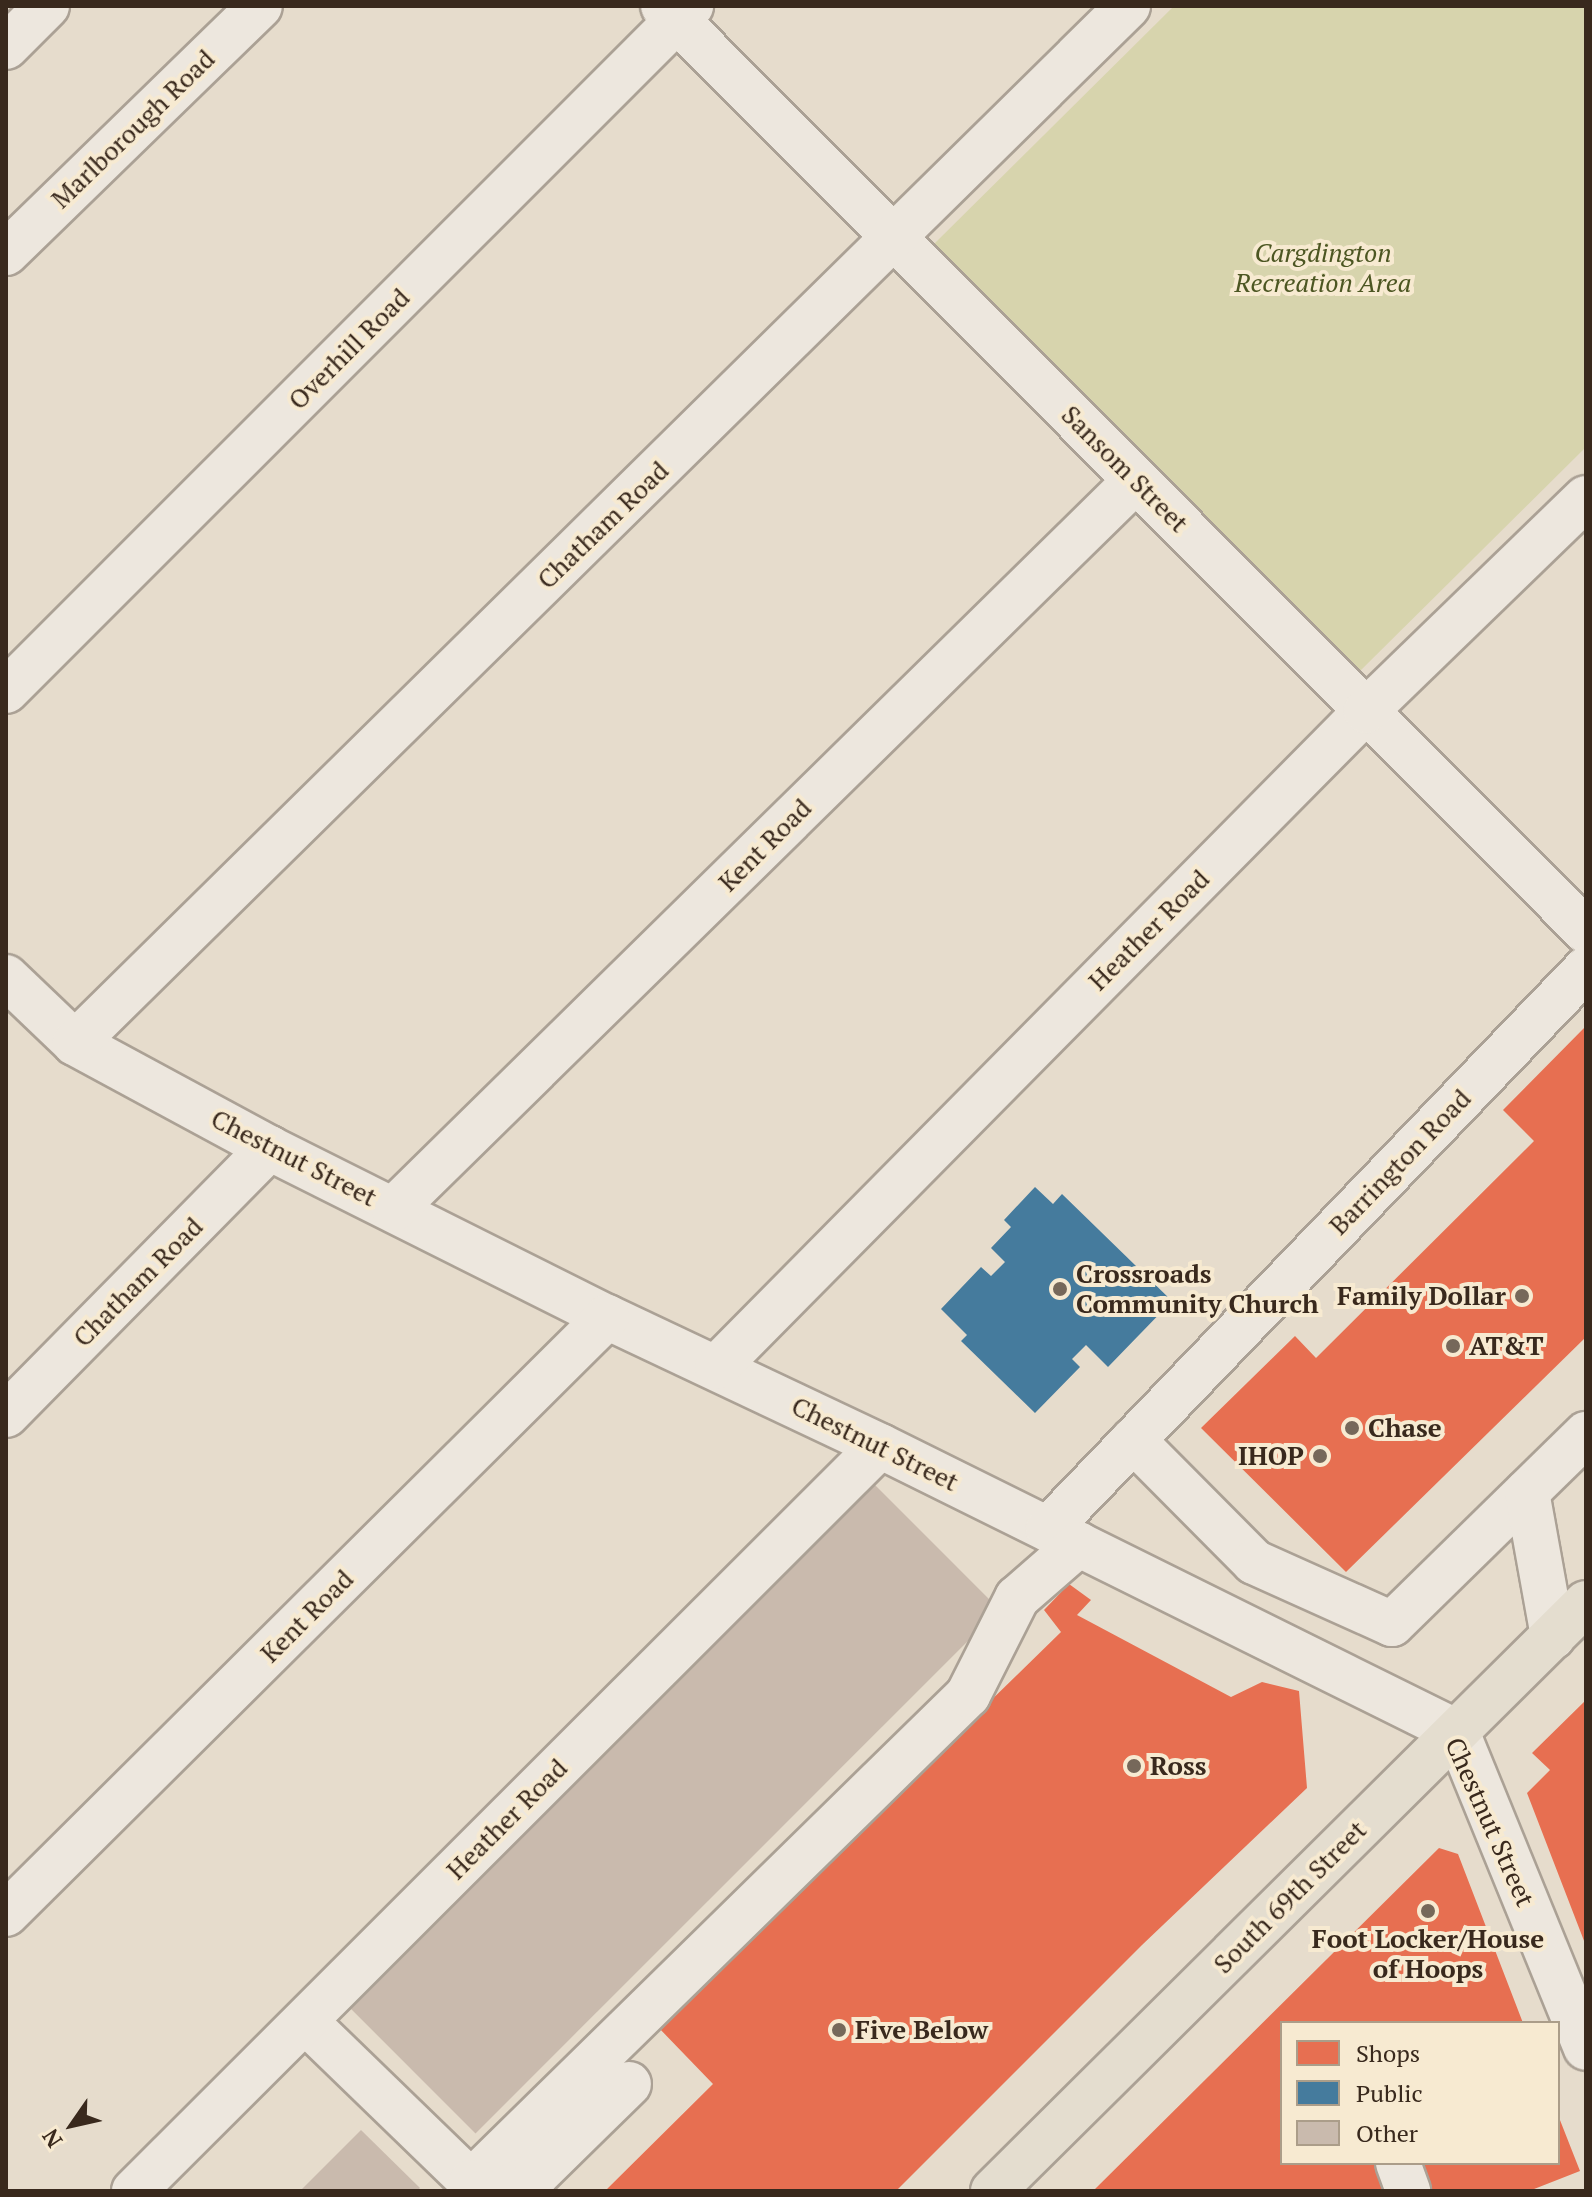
<!DOCTYPE html>
<style>
body{margin:0}
#map{position:relative;width:1592px;height:2197px;overflow:hidden;background:#e6dccc;font-family:"PT Serif",serif}
div>[style]{position:absolute}
[style*='--x']{left:calc(var(--x)*1px);top:calc(var(--y)*1px);width:calc(var(--w)*1px);rotate:calc(var(--a)*1deg)}
.green>*{inset:0;background:#d7d4ad}
.shops>*{inset:0;background:#e76f51}
.public>*{inset:0;background:#457b9d}
.building>*{inset:0;background:#c9baad;transform-origin:0 0}
.roads{filter:drop-shadow(2px 0 #aba195) drop-shadow(-2px 0 #aba195) drop-shadow(0 2px #aba195) drop-shadow(0 -2px #aba195)}
.minor>*{height:44px;margin:-22px;padding:0 22px;transform-origin:22px;border-radius:22px;background:#ede7de}
.major>*{height:44px;margin:-22px;padding:0 22px;transform-origin:22px;border-radius:22px;background:#e4ddcf}
.dots>*{width:22px;height:22px;translate:-50% -50%;box-sizing:border-box;border:4px solid #f7ead1;border-radius:50%}
span{translate:-50% -50%;white-space:nowrap;text-align:center;line-height:1.15;-webkit-text-stroke:8px #f7ead1;paint-order:stroke}
.street-label{font-size:26px;color:#39291d}
.park-label{font-size:26px;color:#4c5622;font-style:italic}
.poi-label{font-size:26px;color:#39291d;font-weight:700}
.left{translate:0 -50%;text-align:left}
.right{translate:-100% -50%;text-align:right}
.frame{position:absolute;inset:0;border:8px solid #39291d;pointer-events:none}
.legend{position:absolute;left:1280px;top:2021px;width:280px;height:144px;box-sizing:border-box;background:#f7ead1;border:2px solid #ab9d89;margin:0;padding:10px 14px;list-style:none;font-size:24px;color:#39291d}
.legend li{display:flex;align-items:center;gap:16px;height:40px}
.legend b{width:40px;border:2px solid #ab9d89}
.north{position:absolute;left:32px;top:2085px;width:80px;height:80px;-webkit-text-stroke:6px #f7ead1;paint-order:stroke;rotate:236deg;font-size:22px;font-weight:700;line-height:32px;text-align:center;color:#39291d}
.north::after{content:'';display:block;margin:auto;width:28px;height:36px;background:#39291d;clip-path:polygon(50% 0,100% 100%,50% 72%,0 100%)}
</style>
<div id="map">
<div class="green">
<div style="clip-path:polygon(1174px 6px,1586px 6px,1586px 447px,1357px 674px,933px 245px)"></div>
</div>
<div class="shops">
<div style="clip-path:polygon(1586px 1026px,1586px 1337px,1346px 1572px,1201px 1428px,1295px 1336px,1316px 1358px,1534px 1141px,1503px 1110px)"></div>
<div style="clip-path:polygon(1069px 1584px,1091px 1600px,1077px 1615px,1231px 1697px,1262px 1682px,1299px 1691px,1307px 1788px,1142px 1945px,896px 2191px,605px 2191px,713px 2084px,657px 2026px,1061px 1632px,1044px 1610px)"></div>
<div style="clip-path:polygon(1586px 1700px,1586px 1946px,1527px 1793px,1550px 1770px,1532px 1753px)"></div>
<div style="clip-path:polygon(1439px 1848px,1458px 1854px,1523px 2023px,1282px 2023px,1282px 2163px,1385px 2163px,1399px 2191px,1093px 2191px)"></div>
<div style="clip-path:polygon(1558px 2115px,1580px 2171px,1529px 2191px,1419px 2191px,1408px 2163px,1558px 2163px)"></div>
</div>
<div class="public">
<div style="clip-path:polygon(1035px 1187px,1053px 1204px,1062px 1194px,1172px 1301px,1108px 1367px,1086px 1345px,1072px 1359px,1080px 1367px,1035px 1413px,961px 1341px,967px 1335px,941px 1309px,981px 1267px,991px 1276px,1005px 1262px,991px 1248px,1011px 1227px,1004px 1220px)"></div>
</div>
<div class="building">
<div style="left:875px;top:1485px;width:176px;height:741px;rotate:45deg"></div>
<div style="clip-path:polygon(361px 2130px,420px 2188px,417px 2191px,300px 2191px)"></div>
</div>
<div class="roads">
<div class="minor">
<div style="--x:663;--y:6;--w:1307;--a:45.06"></div>
<div style="--x:6;--y:47;--w:58;--a:-45"></div>
<div style="--x:6;--y:253;--w:354;--a:-44.2"></div>
<div style="--x:6;--y:691;--w:969;--a:-45"></div>
<div style="--x:6;--y:977;--w:95;--a:43.7"></div>
<div style="--x:75;--y:1043;--w:221;--a:28.4"></div>
<div style="--x:269;--y:1148;--w:378;--a:26.6"></div>
<div style="--x:607;--y:1317;--w:302;--a:25.3"></div>
<div style="--x:880;--y:1446;--w:644;--a:26.37"></div>
<div style="--x:1457;--y:1732;--w:341;--a:67.8"></div>
<div style="--x:75;--y:1043;--w:1478;--a:-44.56"></div>
<div style="--x:394;--y:1209;--w:1040;--a:-44.49"></div>
<div style="--x:717;--y:1367;--w:923;--a:-45.31"></div>
<div style="--x:1366;--y:711;--w:306;--a:-44.1"></div>
<div style="--x:6;--y:1415;--w:375;--a:-45.4"></div>
<div style="--x:1133;--y:1440;--w:172;--a:45.2"></div>
<div style="--x:1254;--y:1562;--w:151;--a:24.2"></div>
<div style="--x:1392;--y:1624;--w:272;--a:-44.4"></div>
<div style="--x:1527;--y:1492;--w:147;--a:79.8"></div>
<div style="--x:1048;--y:1529;--w:777;--a:-46.15"></div>
<div style="--x:6;--y:1914;--w:847;--a:-44.81"></div>
<div style="--x:305;--y:2021;--w:231;--a:44.1"></div>
<div style="--x:471;--y:2182;--w:696;--a:-44.42"></div>
<div style="--x:968;--y:1695;--w:109;--a:-63.2"></div>
<div style="--x:1017;--y:1598;--w:82;--a:-41.1"></div>
<div style="--x:1398;--y:2163;--w:30;--a:70"></div>
<div style="--x:471;--y:2182;--w:36;--a:9"></div>
<div style="--x:507;--y:2188;--w:32;--a:-24"></div>
<div style="--x:536;--y:2175;--w:130;--a:-44.4"></div>
<div style="--x:134;--y:2191;--w:1054;--a:-44.96"></div>
</div>
<div class="major">
<div style="--x:993;--y:2191;--w:835;--a:-44.76"></div>
</div>
</div>
<div class="dots">
<div style="left:1060px;top:1289px;background:#76685a"></div>
<div style="left:1522px;top:1296px;background:#76685a"></div>
<div style="left:1453px;top:1346px;background:#76685a"></div>
<div style="left:1352px;top:1428px;background:#76685a"></div>
<div style="left:1320px;top:1456px;background:#76685a"></div>
<div style="left:1134px;top:1766px;background:#76685a"></div>
<div style="left:1428px;top:1911px;background:#76685a"></div>
<div style="left:839px;top:2030px;background:#76685a"></div>
</div>
<div class="street-label">
<span style="left:133px;top:129px;rotate:-44deg">Marlborough Road</span>
<span style="left:349px;top:349px;rotate:-45deg">Overhill Road</span>
<span style="left:1125px;top:469px;rotate:45deg">Sansom Street</span>
<span style="left:603px;top:525px;rotate:-44deg">Chatham Road</span>
<span style="left:765px;top:845px;rotate:-45deg">Kent Road</span>
<span style="left:1149px;top:930px;rotate:-45deg">Heather Road</span>
<span style="left:294px;top:1158px;rotate:27deg">Chestnut Street</span>
<span style="left:1400px;top:1162px;rotate:-46deg">Barrington Road</span>
<span style="left:138px;top:1282px;rotate:-45deg">Chatham Road</span>
<span style="left:875px;top:1444px;rotate:26deg">Chestnut Street</span>
<span style="left:307px;top:1616px;rotate:-45deg">Kent Road</span>
<span style="left:507px;top:1819px;rotate:-45deg">Heather Road</span>
<span style="left:1490px;top:1822px;rotate:66deg">Chestnut Street</span>
<span style="left:1290px;top:1897px;rotate:-45deg">South 69th Street</span>
</div>
<div class="park-label">
<span style="left:1323px;top:268px">Cargdington<br>Recreation Area</span>
</div>
<div class="poi-label">
<span class="left" style="left:1076px;top:1289px">Crossroads<br>Community Church</span>
<span class="right" style="left:1506px;top:1296px">Family Dollar</span>
<span class="left" style="left:1469px;top:1346px">AT&amp;T</span>
<span class="left" style="left:1368px;top:1428px">Chase</span>
<span class="right" style="left:1304px;top:1456px">IHOP</span>
<span class="left" style="left:1150px;top:1766px">Ross</span>
<span style="left:1428px;top:1954px">Foot Locker/House<br>of Hoops</span>
<span class="left" style="left:855px;top:2030px">Five Below</span>
</div>
<div class="frame"></div>
<ul class="legend">
<li><b style="height:22px;background:#e76f51"></b>Shops</li>
<li><b style="height:22px;background:#457b9d"></b>Public</li>
<li><b style="height:22px;background:#c9baad"></b>Other</li>
</ul>
<div class="north">N</div>
</div>
